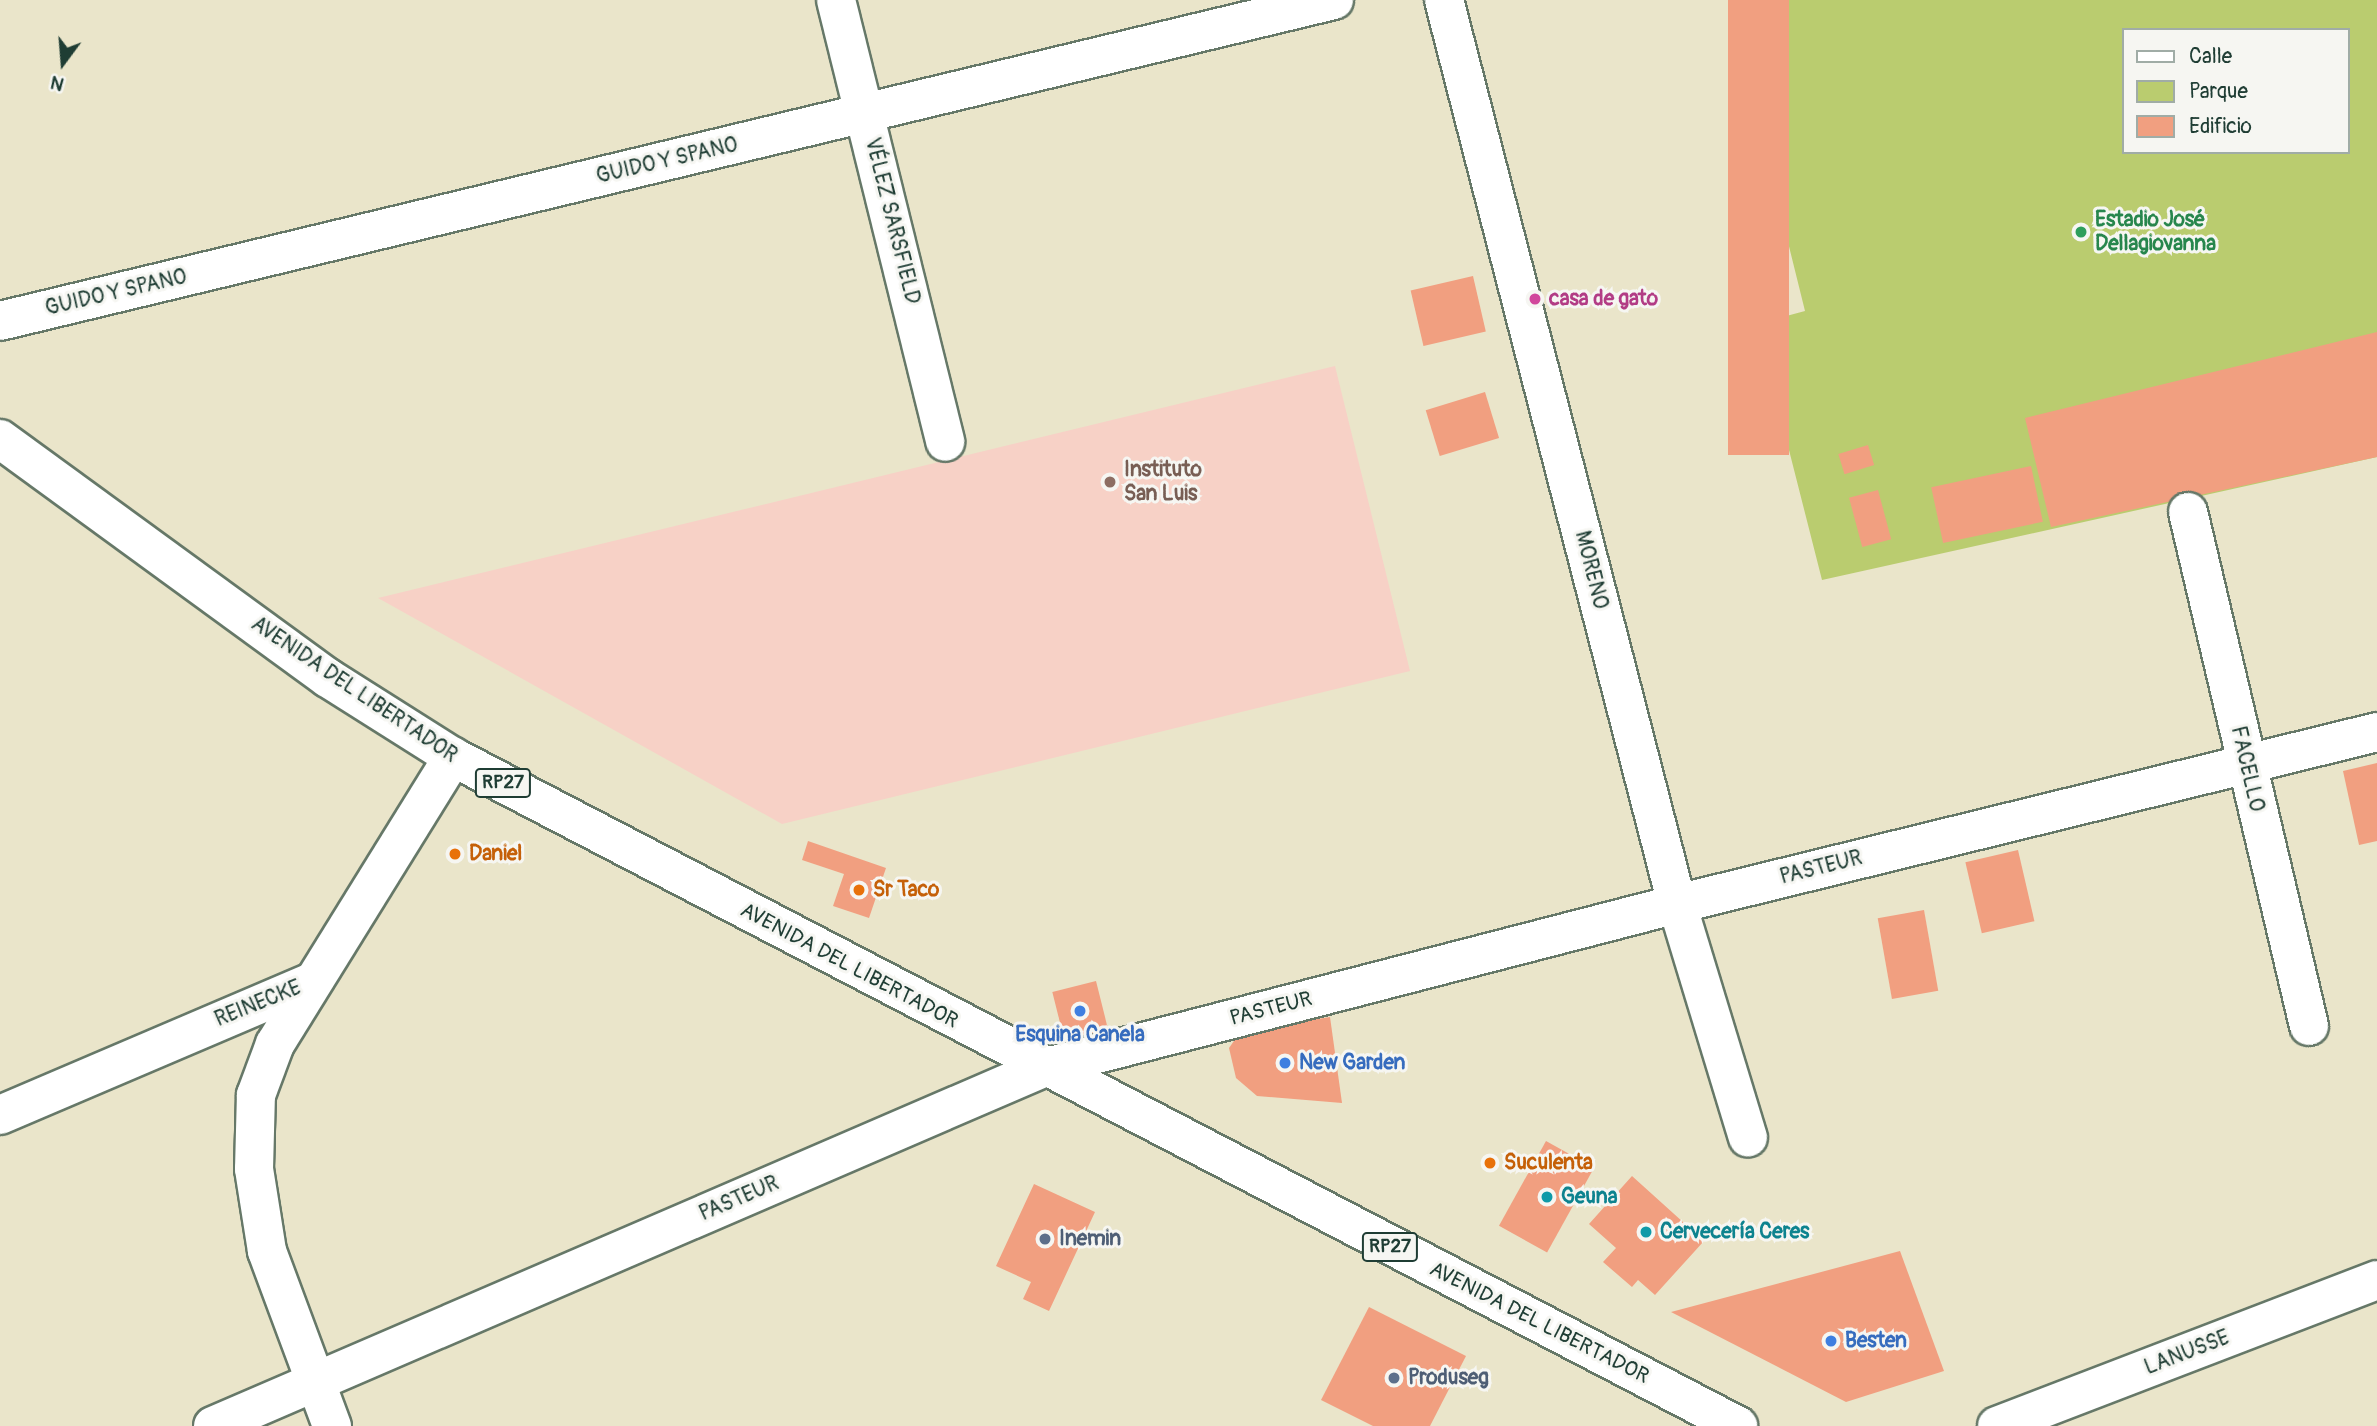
<!DOCTYPE html>
<meta charset="utf-8">
<style>
body{margin:0}
#map{position:relative;width:2377px;height:1426px;overflow:hidden;background:#eae5ca;font-family:Pangolin,sans-serif}
div>[style]{position:absolute}
[style*='--x']{left:calc(var(--x)*1px);top:calc(var(--y)*1px);width:calc(var(--w)*1px);rotate:calc(var(--a)*1deg)}
.built>*{inset:0;background:#f7d1c6}
.green>*{inset:0;background:#bacc6f}
.building>*{inset:0;background:#f19f80;transform-origin:0 0}
.roads{filter:drop-shadow(2px 0 #667868) drop-shadow(-2px 0 #667868) drop-shadow(0 2px #667868) drop-shadow(0 -2px #667868)}
.street>*{height:38px;margin:-19px;padding:0 19px;transform-origin:19px;border-radius:19px;background:#fff}
.primary>*{height:38px;margin:-19px;padding:0 19px;transform-origin:19px;border-radius:19px;background:#fff}
.dots>*{width:19px;height:19px;translate:-50% -50%;box-sizing:border-box;border:4px solid #f6f6f2;border-radius:50%}
span{translate:-50% -50%;white-space:nowrap;text-align:center;line-height:1.15;-webkit-text-stroke:6px #f6f6f2;paint-order:stroke}
.shield-label span{padding:2px 5px;background:#f6f6f2;border:2px solid;border-radius:5px;-webkit-text-stroke-width:0}
.shield-label{font-size:19px;color:#1f3d34;font-weight:700}
.street-label{font-size:21px;color:#1f3d34}
.leisure-label{font-size:21px;color:#27864d;font-weight:700}
.left{translate:0 -50%;text-align:left}
.hotel-label{font-size:21px;color:#b23c85;font-weight:700}
.education-label{font-size:21px;color:#785e54;font-weight:700}
.food-label{font-size:21px;color:#c56008;font-weight:700}
.shop-label{font-size:21px;color:#366cbe;font-weight:700}
.culture-label{font-size:21px;color:#0d838f;font-weight:700}
.service-label{font-size:21px;color:#4e5e75;font-weight:700}
.legend{position:absolute;left:2122px;top:28px;width:228px;height:126px;box-sizing:border-box;background:#f6f6f2;border:2px solid #a0aca6;margin:0;padding:9px 12px;list-style:none;font-size:21px;color:#1f3d34}
.legend li{display:flex;align-items:center;gap:14px;height:35px}
.legend b{width:35px;border:2px solid #a0aca6}
.north{position:absolute;left:28px;top:28px;width:70px;height:70px;-webkit-text-stroke:5px #f6f6f2;paint-order:stroke;rotate:196deg;font-size:19px;font-weight:700;line-height:28px;text-align:center;color:#1f3d34}
.north::after{content:'';display:block;margin:auto;width:24px;height:32px;background:#1f3d34;clip-path:polygon(50% 0,100% 100%,50% 72%,0 100%)}
</style>
<div id="map">
<div class="built">
<div style="clip-path:polygon(1335px 366px,1410px 671px,782px 824px,378px 598px)"></div>
</div>
<div class="green">
<div style="clip-path:polygon(evenodd,1728px 0,2377px 0,2377px 457px,1822px 580px,1757px 324px,1805px 311px,1728px 0,2123px 30px,2347px 30px,2347px 152px,2123px 152px,2123px 30px)"></div>
</div>
<div class="building">
<div style="left:1728px;top:0;width:61px;height:455px"></div>
<div style="left:1473px;top:276px;width:57px;height:64px;rotate:77deg"></div>
<div style="clip-path:polygon(2377px 332px,2377px 457px,2051px 527px,2025px 418px)"></div>
<div style="left:1485px;top:392px;width:48px;height:62px;rotate:73deg"></div>
<div style="left:1868px;top:445px;width:21px;height:31px;rotate:73deg"></div>
<div style="left:2031px;top:466px;width:57px;height:102px;rotate:78deg"></div>
<div style="left:1878px;top:490px;width:51px;height:30px;rotate:75deg"></div>
<div style="clip-path:polygon(2377px 763px,2377px 841px,2359px 845px,2343px 771px)"></div>
<div style="clip-path:polygon(808px 841px,886px 868px,869px 918px,833px 906px,844px 874px,802px 860px)"></div>
<div style="left:2018px;top:850px;width:73px;height:54px;rotate:77deg"></div>
<div style="left:1924px;top:910px;width:82px;height:47px;rotate:80deg"></div>
<div style="left:1096px;top:981px;width:50px;height:45px;rotate:76deg"></div>
<div style="clip-path:polygon(1330px 1017px,1342px 1103px,1257px 1096px,1236px 1078px,1229px 1048px,1241px 1031px)"></div>
<div style="left:1546px;top:1141px;width:55px;height:97px;rotate:29deg"></div>
<div style="clip-path:polygon(1632px 1176px,1704px 1241px,1655px 1295px,1638px 1280px,1632px 1287px,1603px 1262px,1616px 1248px,1589px 1224px)"></div>
<div style="clip-path:polygon(1034px 1184px,1095px 1212px,1049px 1311px,1023px 1299px,1031px 1282px,996px 1266px)"></div>
<div style="clip-path:polygon(1900px 1251px,1944px 1371px,1846px 1402px,1671px 1312px)"></div>
<div style="clip-path:polygon(1369px 1307px,1466px 1356px,1430px 1426px,1373px 1426px,1321px 1400px)"></div>
</div>
<div class="roads">
<div class="street">
<div style="--x:836;--y:0;--w:455;--a:76.1"></div>
<div style="--x:1444;--y:0;--w:934;--a:75.55"></div>
<div style="--x:1677;--y:904;--w:244;--a:73.1"></div>
<div style="--x:0;--y:321;--w:1372;--a:-13.53"></div>
<div style="--x:2188;--y:512;--w:528;--a:76.75"></div>
<div style="--x:0;--y:1115;--w:339;--a:-23.1"></div>
<div style="--x:213;--y:1426;--w:904;--a:-23.33"></div>
<div style="--x:1043;--y:1068;--w:655;--a:-14.5"></div>
<div style="--x:1677;--y:904;--w:721;--a:-13.8"></div>
<div style="--x:332;--y:1426;--w:187;--a:-110.4"></div>
<div style="--x:267;--y:1251;--w:83;--a:-99"></div>
<div style="--x:254;--y:1169;--w:74;--a:-88.5"></div>
<div style="--x:256;--y:1095;--w:54;--a:-69.6"></div>
<div style="--x:275;--y:1044;--w:338;--a:-58.2"></div>
<div style="--x:1997;--y:1426;--w:407;--a:-21"></div>
</div>
<div class="primary">
<div style="--x:0;--y:439;--w:406;--a:36.1"></div>
<div style="--x:328;--y:678;--w:148;--a:32.3"></div>
<div style="--x:453;--y:757;--w:1449;--a:27.5"></div>
</div>
</div>
<div class="dots">
<div style="left:2081px;top:232px;background:#2e9e5b"></div>
<div style="left:1535px;top:299px;background:#d1479c"></div>
<div style="left:1110px;top:482px;background:#8d6e63"></div>
<div style="left:455px;top:854px;background:#e8710a"></div>
<div style="left:859px;top:890px;background:#e8710a"></div>
<div style="left:1080px;top:1011px;background:#3f7fe0"></div>
<div style="left:1285px;top:1063px;background:#3f7fe0"></div>
<div style="left:1490px;top:1163px;background:#e8710a"></div>
<div style="left:1547px;top:1197px;background:#0f9aa8"></div>
<div style="left:1646px;top:1232px;background:#0f9aa8"></div>
<div style="left:1045px;top:1239px;background:#5c6f8a"></div>
<div style="left:1831px;top:1341px;background:#3f7fe0"></div>
<div style="left:1394px;top:1378px;background:#5c6f8a"></div>
</div>
<div class="shield-label">
<span style="left:503px;top:783px">RP27</span>
<span style="left:1390px;top:1247px">RP27</span>
</div>
<div class="street-label">
<span style="left:667px;top:161px;rotate:-13deg">GUIDO Y SPANO</span>
<span style="left:892px;top:221px;rotate:76deg">VÉLEZ SARSFIELD</span>
<span style="left:116px;top:293px;rotate:-13deg">GUIDO Y SPANO</span>
<span style="left:1591px;top:570px;rotate:76deg">MORENO</span>
<span style="left:354px;top:690px;rotate:34deg">AVENIDA DEL LIBERTADOR</span>
<span style="left:2247px;top:769px;rotate:77deg">FACELLO</span>
<span style="left:1821px;top:868px;rotate:-14deg">PASTEUR</span>
<span style="left:849px;top:966px;rotate:28deg">AVENIDA DEL LIBERTADOR</span>
<span style="left:258px;top:1004px;rotate:-22deg">REINECKE</span>
<span style="left:1271px;top:1009px;rotate:-14deg">PASTEUR</span>
<span style="left:739px;top:1199px;rotate:-23deg">PASTEUR</span>
<span style="left:1539px;top:1323px;rotate:27deg">AVENIDA DEL LIBERTADOR</span>
<span style="left:2187px;top:1353px;rotate:-21deg">LANUSSE</span>
</div>
<div class="leisure-label">
<span class="left" style="left:2095px;top:232px">Estadio José<br>Dellagiovanna</span>
</div>
<div class="hotel-label">
<span class="left" style="left:1549px;top:299px">casa de gato</span>
</div>
<div class="education-label">
<span class="left" style="left:1124px;top:482px">Instituto<br>San Luis</span>
</div>
<div class="food-label">
<span class="left" style="left:469px;top:854px">Daniel</span>
<span class="left" style="left:873px;top:890px">Sr Taco</span>
<span class="left" style="left:1504px;top:1163px">Suculenta</span>
</div>
<div class="shop-label">
<span style="left:1080px;top:1035px">Esquina Canela</span>
<span class="left" style="left:1299px;top:1063px">New Garden</span>
<span class="left" style="left:1845px;top:1341px">Besten</span>
</div>
<div class="culture-label">
<span class="left" style="left:1561px;top:1197px">Geuna</span>
<span class="left" style="left:1660px;top:1232px">Cervecería Ceres</span>
</div>
<div class="service-label">
<span class="left" style="left:1059px;top:1239px">Inemin</span>
<span class="left" style="left:1408px;top:1378px">Produseg</span>
</div>
<ul class="legend">
<li><b style="height:9px;background:#fff"></b>Calle</li>
<li><b style="height:19px;background:#bacc6f"></b>Parque</li>
<li><b style="height:19px;background:#f19f80"></b>Edificio</li>
</ul>
<div class="north">N</div>
</div>
